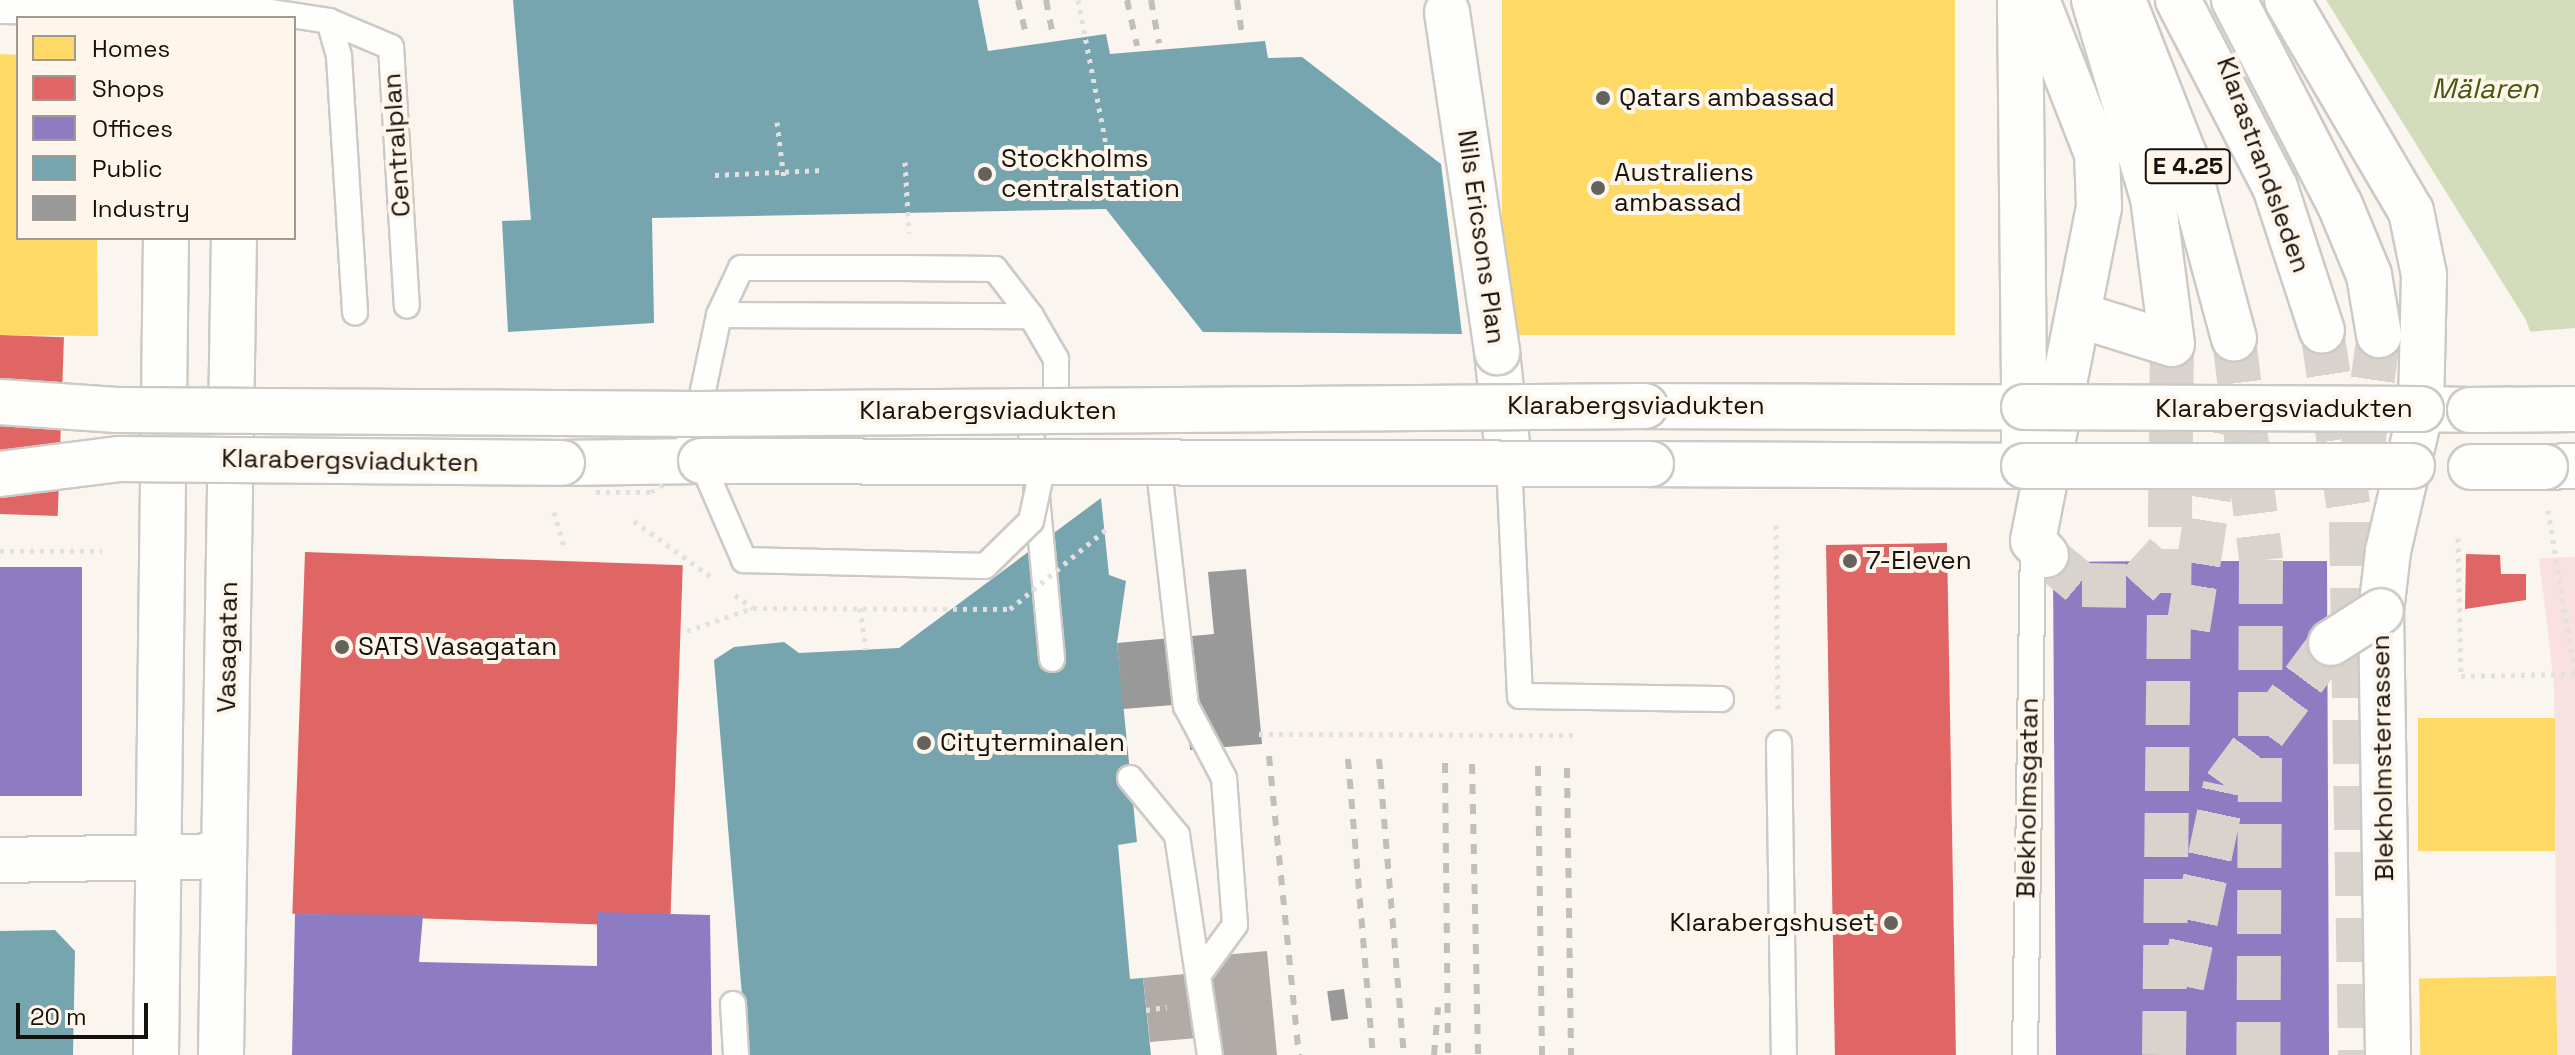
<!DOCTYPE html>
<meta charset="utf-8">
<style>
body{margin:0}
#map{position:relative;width:2575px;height:1055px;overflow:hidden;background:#faf5ef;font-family:"Space Grotesk",sans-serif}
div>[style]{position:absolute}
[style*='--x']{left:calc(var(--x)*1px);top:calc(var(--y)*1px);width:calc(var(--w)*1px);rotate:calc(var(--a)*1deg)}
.green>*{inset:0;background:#fae1e1}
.water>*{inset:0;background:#d2dcba}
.pier>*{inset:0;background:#faf5ef}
.homes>*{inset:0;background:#ffd966;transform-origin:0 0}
.shops>*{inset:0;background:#e06666;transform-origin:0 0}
.offices>*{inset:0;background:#8e7cc3;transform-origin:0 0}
.public>*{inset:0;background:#76a5af}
.industry>*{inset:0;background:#999;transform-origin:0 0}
.building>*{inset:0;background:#b0aba7}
.tertiary-tunnel>*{height:44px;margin-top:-22px;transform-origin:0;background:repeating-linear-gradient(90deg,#d8d3cd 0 44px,transparent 0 66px)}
.trunk-tunnel>*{height:44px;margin-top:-22px;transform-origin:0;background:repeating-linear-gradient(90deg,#d8d3cd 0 44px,transparent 0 66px)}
.path>*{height:5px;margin-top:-2.5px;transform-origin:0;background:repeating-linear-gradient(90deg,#e3e1e0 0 4px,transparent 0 10px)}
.roads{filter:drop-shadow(2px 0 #cdc9c4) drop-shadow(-2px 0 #cdc9c4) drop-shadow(0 2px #cdc9c4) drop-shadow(0 -2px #cdc9c4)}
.service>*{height:24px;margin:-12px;padding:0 12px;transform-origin:12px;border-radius:12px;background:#fefefd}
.minor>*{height:44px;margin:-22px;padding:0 22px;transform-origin:22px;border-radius:22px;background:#fefefd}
.tertiary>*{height:44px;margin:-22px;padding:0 22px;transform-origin:22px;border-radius:22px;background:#fefefd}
.secondary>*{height:44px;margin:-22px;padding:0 22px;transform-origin:22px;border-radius:22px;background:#fefefd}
.trunk>*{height:44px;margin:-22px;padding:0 22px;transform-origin:22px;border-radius:22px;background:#fefefd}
.rail>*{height:6px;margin-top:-3px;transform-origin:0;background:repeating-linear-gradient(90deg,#c0bfbd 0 10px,transparent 0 20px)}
.path-bridge>*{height:5px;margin-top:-2.5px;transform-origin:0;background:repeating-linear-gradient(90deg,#e3e1e0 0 4px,transparent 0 10px)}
.bridges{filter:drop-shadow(2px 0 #cdc9c4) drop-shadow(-2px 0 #cdc9c4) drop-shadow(0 2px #cdc9c4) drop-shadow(0 -2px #cdc9c4)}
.service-bridge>*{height:24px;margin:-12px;padding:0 12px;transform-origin:12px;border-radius:12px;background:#fefefd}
.minor-bridge>*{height:44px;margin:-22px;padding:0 22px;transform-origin:22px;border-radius:22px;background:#fefefd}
.trunk-bridge>*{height:44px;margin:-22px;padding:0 22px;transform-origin:22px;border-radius:22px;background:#fefefd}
.dots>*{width:22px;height:22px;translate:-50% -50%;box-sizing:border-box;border:4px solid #fef5eb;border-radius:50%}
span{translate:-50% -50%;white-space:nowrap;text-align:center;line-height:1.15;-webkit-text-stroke:8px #fef5eb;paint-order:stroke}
.shield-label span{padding:2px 6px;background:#fef5eb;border:2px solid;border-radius:6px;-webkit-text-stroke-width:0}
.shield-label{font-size:24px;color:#15110d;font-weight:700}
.poi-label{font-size:26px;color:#15110d}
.left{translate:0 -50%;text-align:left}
.right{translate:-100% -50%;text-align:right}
.street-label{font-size:26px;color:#15110d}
.water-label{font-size:28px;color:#465812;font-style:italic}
.legend{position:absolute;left:16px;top:16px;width:280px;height:224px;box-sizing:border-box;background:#fef5eb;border:2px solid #a19a92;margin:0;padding:10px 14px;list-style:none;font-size:24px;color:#15110d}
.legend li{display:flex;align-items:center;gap:16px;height:40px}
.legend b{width:40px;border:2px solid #a19a92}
.scale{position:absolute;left:16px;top:1003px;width:132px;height:36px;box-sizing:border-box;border:4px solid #15110d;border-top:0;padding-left:10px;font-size:24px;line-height:28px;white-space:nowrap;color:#15110d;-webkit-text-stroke:6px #fef5eb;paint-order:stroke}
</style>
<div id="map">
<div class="green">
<div style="clip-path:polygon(2575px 557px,2575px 1055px,2557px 1055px,2554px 683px,2539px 558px)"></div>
</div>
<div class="water">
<div style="clip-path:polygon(2326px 0,2575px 0,2575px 457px,2526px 320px)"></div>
</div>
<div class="pier">
<div style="clip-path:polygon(2575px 328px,2575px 461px,2526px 332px)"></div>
</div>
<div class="homes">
<div style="left:1502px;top:0;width:453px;height:335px"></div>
<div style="clip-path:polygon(0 54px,18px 55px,18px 238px,97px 238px,98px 336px,0 335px)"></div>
<div style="left:2555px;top:718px;width:133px;height:137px;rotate:90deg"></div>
<div style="left:2556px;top:976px;width:79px;height:137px;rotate:89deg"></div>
</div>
<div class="shops">
<div style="left:0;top:335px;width:64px;height:179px;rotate:2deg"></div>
<div style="left:1947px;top:543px;width:512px;height:121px;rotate:89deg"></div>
<div style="left:305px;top:552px;width:378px;height:362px;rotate:2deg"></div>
<div style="clip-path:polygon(2466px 554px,2500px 555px,2501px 574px,2526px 574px,2526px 600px,2465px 609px)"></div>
</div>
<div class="offices">
<div style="clip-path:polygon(2154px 561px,2327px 561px,2329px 1055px,2056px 1055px,2053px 562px)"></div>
<div style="left:0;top:567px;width:82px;height:229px"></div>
<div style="left:1074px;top:663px;width:117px;height:34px;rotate:86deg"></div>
<div style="clip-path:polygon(597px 912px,710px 915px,712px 1055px,292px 1055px,295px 914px,423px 915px,419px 962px,597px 966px)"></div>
</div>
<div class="public">
<div style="clip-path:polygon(513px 0,978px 0,988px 51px,1106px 34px,1110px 54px,1265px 41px,1268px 58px,1302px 57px,1441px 164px,1462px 334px,1203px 332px,1106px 209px,652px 218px,654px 323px,508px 332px,502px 221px,531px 220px)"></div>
<div style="clip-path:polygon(1101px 498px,1109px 575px,1126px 581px,1117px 643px,1137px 842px,1118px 845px,1130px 979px,1143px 978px,1151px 1055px,747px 1055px,714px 660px,734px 647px,784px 642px,799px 653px,899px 648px)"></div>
<div style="clip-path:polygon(55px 930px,75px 951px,73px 1055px,0 1055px,0 931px)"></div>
</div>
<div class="industry">
<div style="clip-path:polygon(1246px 569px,1262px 744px,1190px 750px,1186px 704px,1123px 709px,1117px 643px,1214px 634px,1208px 572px)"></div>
<div style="left:1344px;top:989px;width:30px;height:17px;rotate:82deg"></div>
</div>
<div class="building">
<div style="clip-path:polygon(1267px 951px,1277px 1055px,1223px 1055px,1221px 1036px,1150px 1042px,1143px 978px,1215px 971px,1213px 956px)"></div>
</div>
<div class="tertiary-tunnel">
<div style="--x:2046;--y:555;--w:47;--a:39.8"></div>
<div style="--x:2082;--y:585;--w:55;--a:1"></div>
<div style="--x:2137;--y:586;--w:45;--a:-47.7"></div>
</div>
<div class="trunk-tunnel">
<div style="--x:2322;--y:331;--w:193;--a:81.4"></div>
<div style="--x:2351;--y:522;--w:533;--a:89.03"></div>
<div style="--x:2234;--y:339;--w:223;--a:83"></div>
<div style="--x:2261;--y:560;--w:495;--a:90.3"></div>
<div style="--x:2363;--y:445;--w:111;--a:-81.7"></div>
<div style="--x:2188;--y:629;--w:204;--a:-81"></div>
<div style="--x:2182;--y:986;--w:205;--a:-77.9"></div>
<div style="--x:2225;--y:786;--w:178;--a:-53.5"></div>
<div style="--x:2164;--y:1055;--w:711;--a:-89.36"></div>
</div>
<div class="path">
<div style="--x:1078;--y:0;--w:167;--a:79"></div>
<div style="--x:777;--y:122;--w:57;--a:83"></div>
<div style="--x:905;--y:162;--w:71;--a:86.8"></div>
<div style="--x:715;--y:175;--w:108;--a:-2.7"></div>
<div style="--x:2548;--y:510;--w:166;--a:80.7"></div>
<div style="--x:554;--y:512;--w:35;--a:74"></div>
<div style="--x:1776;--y:525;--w:187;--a:89.4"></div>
<div style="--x:2458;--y:538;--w:138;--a:88.8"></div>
<div style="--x:2461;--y:676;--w:114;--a:-1"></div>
<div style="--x:0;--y:551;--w:102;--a:0"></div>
<div style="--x:860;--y:608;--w:42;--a:81.9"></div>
<div style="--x:687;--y:631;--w:70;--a:-19.2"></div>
<div style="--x:1259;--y:734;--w:314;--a:0.2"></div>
<div style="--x:1146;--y:1010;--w:21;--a:-8"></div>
</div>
<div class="roads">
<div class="service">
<div style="--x:239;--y:7;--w:91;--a:8.8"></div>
<div style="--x:329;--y:21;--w:67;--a:22.8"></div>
<div style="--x:391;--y:47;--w:259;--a:86.5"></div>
<div style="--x:329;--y:21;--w:37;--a:74"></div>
<div style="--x:339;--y:57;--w:256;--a:86.4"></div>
<div style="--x:719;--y:315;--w:52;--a:-64.9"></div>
<div style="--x:741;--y:268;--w:163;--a:0"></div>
<div style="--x:904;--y:268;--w:91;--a:0.6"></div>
<div style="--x:995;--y:269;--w:59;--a:52.5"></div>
<div style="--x:698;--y:414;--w:101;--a:-78"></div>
<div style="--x:719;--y:315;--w:312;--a:0.2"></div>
<div style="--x:1031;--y:316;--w:50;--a:59.8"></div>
<div style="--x:1056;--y:359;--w:50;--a:90"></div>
<div style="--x:1030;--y:421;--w:239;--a:84.7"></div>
<div style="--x:1158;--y:461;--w:247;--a:83.5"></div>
<div style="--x:1186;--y:706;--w:81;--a:62.2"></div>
<div style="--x:1224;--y:778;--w:147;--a:85.7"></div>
<div style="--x:1235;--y:925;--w:56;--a:126.3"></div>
<div style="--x:1779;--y:743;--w:312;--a:89.1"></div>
<div style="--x:1130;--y:778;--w:74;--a:50.5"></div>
<div style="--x:1177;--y:835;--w:222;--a:81.5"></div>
<div style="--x:733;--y:1004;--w:51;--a:86.6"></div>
<div style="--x:2025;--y:1055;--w:513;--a:-89.11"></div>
</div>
<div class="minor">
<div style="--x:0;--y:1;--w:168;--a:0.7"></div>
<div style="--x:1497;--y:352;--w:112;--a:83.8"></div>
<div style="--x:1645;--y:406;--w:379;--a:0.2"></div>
<div style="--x:2024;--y:407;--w:59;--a:90"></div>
<div style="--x:2024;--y:466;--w:373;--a:-179.7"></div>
<div style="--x:562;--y:463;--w:139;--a:-0.8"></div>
<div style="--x:701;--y:461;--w:47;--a:-93.7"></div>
<div style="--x:2545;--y:467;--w:30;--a:-2"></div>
<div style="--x:0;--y:860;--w:224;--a:-1"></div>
<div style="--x:2388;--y:1055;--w:444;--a:-90.9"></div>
<div style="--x:2381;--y:611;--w:60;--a:-83.3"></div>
<div style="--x:2388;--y:551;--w:146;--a:-76.9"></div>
<div style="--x:2421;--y:409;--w:49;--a:1.2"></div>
</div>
<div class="tertiary">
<div style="--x:2037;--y:0;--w:165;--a:68.7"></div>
<div style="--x:2097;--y:154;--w:53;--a:87.8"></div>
<div style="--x:2099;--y:207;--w:340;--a:101.2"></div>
<div style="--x:2033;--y:541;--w:19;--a:47"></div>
<div style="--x:2082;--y:316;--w:94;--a:17.3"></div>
</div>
<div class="secondary">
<div style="--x:168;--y:3;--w:71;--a:3.2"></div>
<div style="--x:156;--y:1055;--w:817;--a:-89.3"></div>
<div style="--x:221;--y:1055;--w:817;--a:-89.09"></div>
</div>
<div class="trunk">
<div style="--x:2020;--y:0;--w:407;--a:89.4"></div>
<div style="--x:2094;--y:0;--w:207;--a:73.4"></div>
<div style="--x:2153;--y:198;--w:147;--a:82.6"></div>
<div style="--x:2123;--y:0;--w:169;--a:68.5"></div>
<div style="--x:2185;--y:157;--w:188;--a:74.9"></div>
<div style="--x:2178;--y:0;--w:211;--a:62.6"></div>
<div style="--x:2275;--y:187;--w:151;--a:71.9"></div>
<div style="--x:2234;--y:0;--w:231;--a:62.7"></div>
<div style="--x:2340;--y:205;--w:76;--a:67.5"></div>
<div style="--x:2369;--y:275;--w:61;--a:80.5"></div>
<div style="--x:2287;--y:0;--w:245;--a:59.6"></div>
<div style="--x:2411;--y:211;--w:65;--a:78.5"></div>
<div style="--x:2424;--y:275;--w:134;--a:91.3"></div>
</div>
</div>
<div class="rail">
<div style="--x:1018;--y:0;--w:37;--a:77"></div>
<div style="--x:1046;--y:0;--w:31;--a:79"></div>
<div style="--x:1127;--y:0;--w:47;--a:77.7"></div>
<div style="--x:1151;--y:0;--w:44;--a:79.5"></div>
<div style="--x:1237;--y:0;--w:34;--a:82"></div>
<div style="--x:1269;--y:756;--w:301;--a:84.3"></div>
<div style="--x:1348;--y:759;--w:297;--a:85.2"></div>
<div style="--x:1379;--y:759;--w:297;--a:85.2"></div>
<div style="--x:1445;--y:763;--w:292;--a:89.4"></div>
<div style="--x:1472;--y:764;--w:291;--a:88.8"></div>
<div style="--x:1538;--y:766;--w:289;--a:89.2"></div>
<div style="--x:1567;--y:768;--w:287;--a:89.2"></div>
<div style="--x:1434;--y:1055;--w:48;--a:-85.2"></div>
</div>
<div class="path-bridge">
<div style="--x:596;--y:492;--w:55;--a:0"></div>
<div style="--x:651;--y:492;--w:15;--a:-32"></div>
<div style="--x:634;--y:521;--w:99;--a:35.9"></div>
<div style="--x:735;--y:595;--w:22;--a:36"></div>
<div style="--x:753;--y:608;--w:257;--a:0.2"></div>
<div style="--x:1010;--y:609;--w:130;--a:-39.7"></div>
</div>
<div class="bridges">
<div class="service-bridge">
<div style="--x:701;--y:461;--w:108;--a:66.5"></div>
<div style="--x:744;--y:560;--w:241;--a:1.4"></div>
<div style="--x:985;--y:566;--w:64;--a:-44.4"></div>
<div style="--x:1031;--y:521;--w:61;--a:-77.8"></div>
<div style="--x:1509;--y:463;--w:233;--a:87.3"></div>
<div style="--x:1520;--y:696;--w:201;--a:0.9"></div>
</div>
<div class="minor-bridge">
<div style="--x:1447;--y:12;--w:344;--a:81.6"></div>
<div style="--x:0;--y:402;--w:117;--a:3.9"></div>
<div style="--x:117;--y:410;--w:581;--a:0.39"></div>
<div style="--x:698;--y:414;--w:947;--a:-0.48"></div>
<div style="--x:2024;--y:407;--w:397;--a:0.3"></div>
<div style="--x:2470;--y:410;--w:105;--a:-0.5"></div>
<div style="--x:701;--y:461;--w:950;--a:0.18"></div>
<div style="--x:2024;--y:466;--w:388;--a:0"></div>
<div style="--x:2471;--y:467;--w:74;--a:0"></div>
<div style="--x:0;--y:474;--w:119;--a:-7.2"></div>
<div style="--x:118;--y:459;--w:444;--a:0.5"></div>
</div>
<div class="trunk-bridge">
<div style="--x:2331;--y:643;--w:59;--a:-32.6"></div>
</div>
</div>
<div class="dots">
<div style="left:1603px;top:98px;background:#65615c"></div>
<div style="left:985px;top:174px;background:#65615c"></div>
<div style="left:1598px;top:188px;background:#65615c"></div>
<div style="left:1850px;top:561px;background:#65615c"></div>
<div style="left:342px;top:647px;background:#65615c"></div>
<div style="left:924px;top:743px;background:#65615c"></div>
<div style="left:1891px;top:923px;background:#65615c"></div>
</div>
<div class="shield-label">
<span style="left:2188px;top:166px">E 4.25</span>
</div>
<div class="poi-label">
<span class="left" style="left:1619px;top:98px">Qatars ambassad</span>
<span class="left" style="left:1001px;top:174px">Stockholms<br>centralstation</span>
<span class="left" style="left:1614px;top:188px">Australiens<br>ambassad</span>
<span class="left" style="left:1866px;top:561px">7-Eleven</span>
<span class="left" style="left:358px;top:647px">SATS Vasagatan</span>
<span class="left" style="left:940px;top:743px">Cityterminalen</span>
<span class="right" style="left:1875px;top:923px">Klarabergshuset</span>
</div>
<div class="street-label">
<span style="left:397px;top:145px;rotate:-94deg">Centralplan</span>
<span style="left:2263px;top:165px;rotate:70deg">Klarastrandsleden</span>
<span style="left:1481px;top:237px;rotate:82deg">Nils Ericsons Plan</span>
<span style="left:1636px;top:406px">Klarabergsviadukten</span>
<span style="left:2284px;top:409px">Klarabergsviadukten</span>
<span style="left:988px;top:411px">Klarabergsviadukten</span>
<span style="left:350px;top:461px;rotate:1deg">Klarabergsviadukten</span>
<span style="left:228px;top:647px;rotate:-89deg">Vasagatan</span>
<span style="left:2383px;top:758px;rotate:-91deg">Blekholmsterrassen</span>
<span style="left:2028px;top:798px;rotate:-89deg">Blekholmsgatan</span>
</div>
<div class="water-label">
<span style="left:2485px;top:88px">Mälaren</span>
</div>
<ul class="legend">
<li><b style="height:22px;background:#ffd966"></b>Homes</li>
<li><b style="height:22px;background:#e06666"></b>Shops</li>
<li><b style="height:22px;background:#8e7cc3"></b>Offices</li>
<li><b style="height:22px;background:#76a5af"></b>Public</li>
<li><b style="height:22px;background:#999"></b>Industry</li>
</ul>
<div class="scale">20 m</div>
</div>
